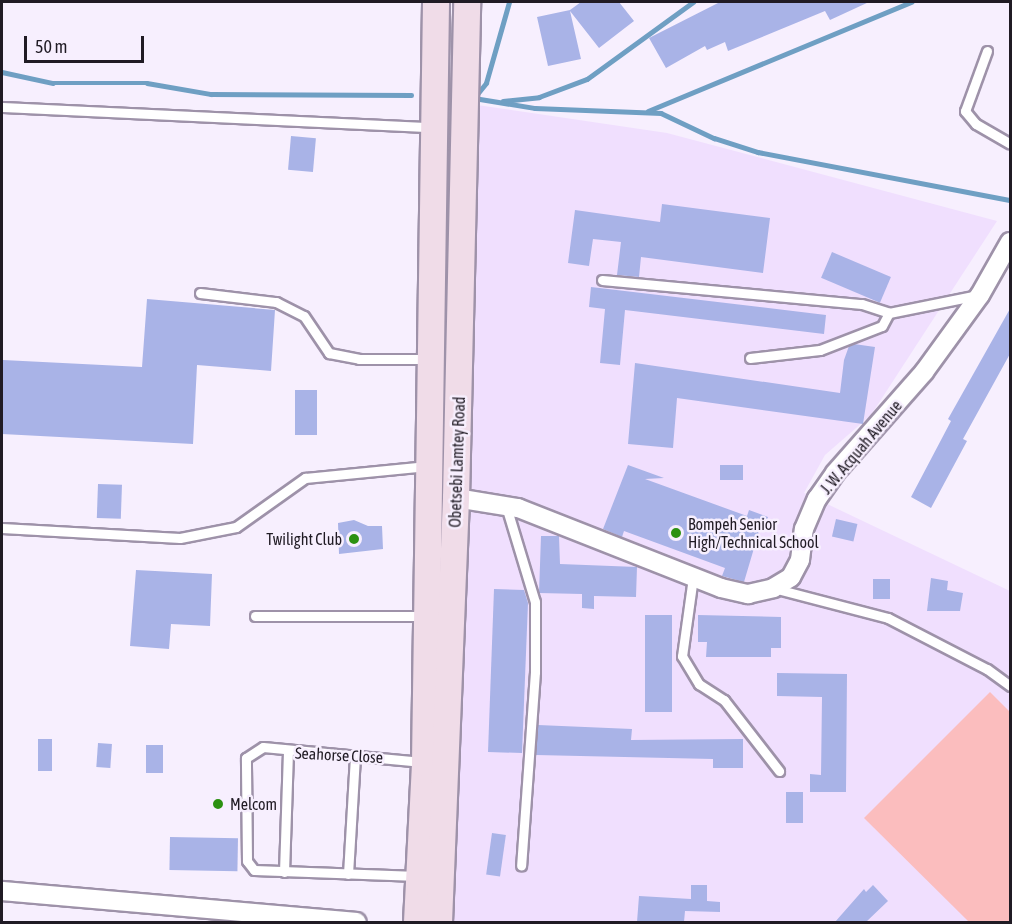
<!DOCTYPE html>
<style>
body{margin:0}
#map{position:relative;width:1012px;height:924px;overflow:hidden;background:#f7effe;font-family:"Asap Condensed",sans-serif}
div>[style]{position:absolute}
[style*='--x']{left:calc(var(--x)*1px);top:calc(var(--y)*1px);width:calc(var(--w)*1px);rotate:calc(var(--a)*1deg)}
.built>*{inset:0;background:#f0dffe}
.green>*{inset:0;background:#fbbdbe}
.stream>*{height:4.5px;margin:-2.25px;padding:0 2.25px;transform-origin:2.25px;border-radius:2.25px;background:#6f9fc3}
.building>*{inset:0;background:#a9b3e7;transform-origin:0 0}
.roads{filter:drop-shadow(2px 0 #9e92a9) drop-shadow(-2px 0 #9e92a9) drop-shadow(0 2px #9e92a9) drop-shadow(0 -2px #9e92a9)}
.lane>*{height:9px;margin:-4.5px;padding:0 4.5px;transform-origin:4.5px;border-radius:4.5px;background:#fff}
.street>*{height:18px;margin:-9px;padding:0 9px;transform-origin:9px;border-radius:9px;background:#fff}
.secondary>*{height:26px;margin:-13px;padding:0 13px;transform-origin:13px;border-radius:13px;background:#f0dce8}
.dots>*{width:16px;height:16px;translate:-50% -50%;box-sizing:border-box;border:3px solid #f7effe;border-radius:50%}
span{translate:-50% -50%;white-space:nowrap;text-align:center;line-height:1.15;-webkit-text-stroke:5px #f7effe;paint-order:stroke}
.street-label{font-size:16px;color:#201b24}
.poi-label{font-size:16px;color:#201b24}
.left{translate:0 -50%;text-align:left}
.right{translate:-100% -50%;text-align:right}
.frame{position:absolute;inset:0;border:3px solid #201b24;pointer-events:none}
.scale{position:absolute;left:24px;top:36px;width:120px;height:27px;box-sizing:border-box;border:3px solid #201b24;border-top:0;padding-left:8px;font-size:18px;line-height:21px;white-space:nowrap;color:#201b24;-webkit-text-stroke:4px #f7effe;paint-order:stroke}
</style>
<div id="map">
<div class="built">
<div style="clip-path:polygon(477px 105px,667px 133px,997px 221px,871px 415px,825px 455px,804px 493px,1010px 591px,1010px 922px,451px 922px)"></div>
</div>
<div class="green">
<div style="clip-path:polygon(990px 692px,1010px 712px,1010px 922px,969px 922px,864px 818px)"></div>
</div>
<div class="stream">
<div style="--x:2;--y:72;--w:52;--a:12.2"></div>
<div style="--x:53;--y:83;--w:94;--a:0"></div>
<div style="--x:147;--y:83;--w:65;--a:9.8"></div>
<div style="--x:211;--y:94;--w:200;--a:0.3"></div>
<div style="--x:474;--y:98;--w:62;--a:9.3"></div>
<div style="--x:535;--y:108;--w:126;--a:2.3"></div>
<div style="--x:661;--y:113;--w:59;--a:25.3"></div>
<div style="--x:714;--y:138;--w:46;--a:17.7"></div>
<div style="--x:758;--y:152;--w:257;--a:10.8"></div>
<div style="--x:474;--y:98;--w:19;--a:-51"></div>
<div style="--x:486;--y:83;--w:84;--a:-74.1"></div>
<div style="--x:503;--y:101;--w:36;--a:-6"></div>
<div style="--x:539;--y:97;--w:51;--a:-20.6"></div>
<div style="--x:587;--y:79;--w:131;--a:-36"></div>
<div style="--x:648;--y:111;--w:285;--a:-22.5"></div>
</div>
<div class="building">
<div style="clip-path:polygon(581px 2px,619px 2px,634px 21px,599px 48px,570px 11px,581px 59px,548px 66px,537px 17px,570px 10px)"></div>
<div style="clip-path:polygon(720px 2px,869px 2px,830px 20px,825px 11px,728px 51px,725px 42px,707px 50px,705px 46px,666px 68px,649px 38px)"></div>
<div style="left:291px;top:136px;width:25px;height:34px;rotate:5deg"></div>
<div style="clip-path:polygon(662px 204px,770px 218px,763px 273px,641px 257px,639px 277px,617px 275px,621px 242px,593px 239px,589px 266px,568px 263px,575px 210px,660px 222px)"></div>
<div style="left:832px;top:252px;width:64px;height:28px;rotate:23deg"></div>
<div style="clip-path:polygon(591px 287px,826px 315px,824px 334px,625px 310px,620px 365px,600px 363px,605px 309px,589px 307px)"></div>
<div style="clip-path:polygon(147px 299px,275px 310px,271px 371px,197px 365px,193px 444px,2px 434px,3px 360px,142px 367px)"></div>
<div style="clip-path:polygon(1011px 307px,1011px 352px,963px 439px,967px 441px,931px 508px,911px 497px,951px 421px,948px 419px)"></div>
<div style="clip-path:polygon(854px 344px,875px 347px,863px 424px,677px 398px,673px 448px,628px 444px,635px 363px,840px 393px,844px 360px,849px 346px)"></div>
<div style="left:295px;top:390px;width:22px;height:45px"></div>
<div style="clip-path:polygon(628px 465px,664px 478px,645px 479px,747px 516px,749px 510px,768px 517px,764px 529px,760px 528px,744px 582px,722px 576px,725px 568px,624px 531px,622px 537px,603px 529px)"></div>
<div style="left:720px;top:465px;width:23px;height:15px"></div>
<div style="left:98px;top:484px;width:24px;height:34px;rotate:2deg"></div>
<div style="left:836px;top:519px;width:22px;height:18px;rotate:13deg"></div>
<div style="clip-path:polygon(354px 520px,368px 526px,382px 526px,383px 549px,339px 554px,338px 523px)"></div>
<div style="clip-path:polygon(541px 536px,559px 536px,560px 564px,637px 567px,636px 597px,594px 596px,594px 609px,582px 608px,582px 594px,539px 593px)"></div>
<div style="clip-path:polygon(136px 570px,212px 574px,210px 626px,171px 624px,169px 649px,130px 646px)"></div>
<div style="clip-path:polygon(931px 578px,948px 581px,947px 590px,963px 593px,960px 611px,927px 611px)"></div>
<div style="left:873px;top:579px;width:17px;height:20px"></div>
<div style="clip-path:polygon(494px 589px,524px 590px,528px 603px,522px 753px,488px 752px)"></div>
<div style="left:645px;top:615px;width:27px;height:97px"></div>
<div style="clip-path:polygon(698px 615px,781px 617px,781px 648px,771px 648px,771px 657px,706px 657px,707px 642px,698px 642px)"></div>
<div style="clip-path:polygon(777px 673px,847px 674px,846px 792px,810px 792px,810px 774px,821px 775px,822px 697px,777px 696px)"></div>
<div style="clip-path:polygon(538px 725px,632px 729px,631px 740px,743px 739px,743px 768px,713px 768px,713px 759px,536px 755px)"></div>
<div style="left:38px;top:739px;width:14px;height:32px"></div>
<div style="left:98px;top:743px;width:14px;height:24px;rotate:4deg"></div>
<div style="left:146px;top:745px;width:17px;height:28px"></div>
<div style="left:786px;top:792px;width:17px;height:31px"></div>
<div style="left:492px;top:833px;width:14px;height:42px;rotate:8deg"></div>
<div style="left:170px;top:837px;width:68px;height:33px;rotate:1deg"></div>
<div style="clip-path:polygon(691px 885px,707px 885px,707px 901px,720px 902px,720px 912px,685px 911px,684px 922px,637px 922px,639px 896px,691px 899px)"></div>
<div style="clip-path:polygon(873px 885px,888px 901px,866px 922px,835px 922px,864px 889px,866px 892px)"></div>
</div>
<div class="roads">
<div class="lane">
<div style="--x:987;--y:51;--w:64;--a:110.1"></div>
<div style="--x:965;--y:111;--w:17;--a:50"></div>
<div style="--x:976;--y:124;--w:39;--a:30"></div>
<div style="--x:2;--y:107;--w:430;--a:2.7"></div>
<div style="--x:602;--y:280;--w:261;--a:5.3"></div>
<div style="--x:862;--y:304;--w:28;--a:18"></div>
<div style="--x:889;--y:313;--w:91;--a:-11.4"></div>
<div style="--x:200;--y:293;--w:77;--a:6.8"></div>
<div style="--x:276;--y:302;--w:31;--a:27"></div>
<div style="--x:304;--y:316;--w:45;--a:56"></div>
<div style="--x:329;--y:353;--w:31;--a:11"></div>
<div style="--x:359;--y:359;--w:70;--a:0"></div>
<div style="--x:750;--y:358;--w:70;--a:-6.5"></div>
<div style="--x:820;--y:350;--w:66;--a:-21.2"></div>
<div style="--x:882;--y:326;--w:15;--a:-62"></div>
<div style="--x:506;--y:506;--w:100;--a:73.2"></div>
<div style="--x:535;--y:602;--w:70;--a:90"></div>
<div style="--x:535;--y:672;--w:194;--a:94.1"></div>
<div style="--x:2;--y:528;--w:178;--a:3.2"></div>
<div style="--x:180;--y:538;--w:57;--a:-11.1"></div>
<div style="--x:236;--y:527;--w:85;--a:-35.4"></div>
<div style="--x:305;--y:478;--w:123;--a:-5.6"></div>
<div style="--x:693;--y:577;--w:80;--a:97.9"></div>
<div style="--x:682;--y:656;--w:33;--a:59"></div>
<div style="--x:699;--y:684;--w:30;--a:33"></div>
<div style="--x:724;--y:700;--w:90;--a:52.2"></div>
<div style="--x:773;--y:588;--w:119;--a:14.6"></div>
<div style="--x:888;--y:618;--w:111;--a:27.3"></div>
<div style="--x:987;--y:669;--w:29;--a:36"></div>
<div style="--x:255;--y:616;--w:172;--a:0"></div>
<div style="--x:284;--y:872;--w:120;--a:-88.1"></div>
<div style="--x:348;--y:874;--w:119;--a:-86.6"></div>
<div style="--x:418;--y:876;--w:164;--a:-177.9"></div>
<div style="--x:254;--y:870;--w:11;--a:-128"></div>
<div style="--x:247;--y:861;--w:103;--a:-90.6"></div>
<div style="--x:246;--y:758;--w:20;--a:-33"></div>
<div style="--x:263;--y:747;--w:160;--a:5.4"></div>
</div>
<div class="street">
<div style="--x:456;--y:498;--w:63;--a:9.2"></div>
<div style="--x:518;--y:508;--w:218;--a:21.5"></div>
<div style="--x:721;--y:588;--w:28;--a:13"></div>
<div style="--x:748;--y:594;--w:26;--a:-13"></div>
<div style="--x:773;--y:588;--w:21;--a:-31"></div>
<div style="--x:791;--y:577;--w:19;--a:-62"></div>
<div style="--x:800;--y:560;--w:31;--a:-83"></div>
<div style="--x:804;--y:529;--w:33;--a:-67"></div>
<div style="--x:817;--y:499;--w:32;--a:-55"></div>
<div style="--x:835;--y:473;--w:135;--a:-48.6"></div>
<div style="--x:924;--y:372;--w:95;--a:-54"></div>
<div style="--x:980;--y:295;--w:61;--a:-60.5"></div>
<div style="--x:2;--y:891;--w:356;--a:5"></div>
</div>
<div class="secondary">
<div style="--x:417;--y:922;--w:159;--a:-87.1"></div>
<div style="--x:425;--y:763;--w:761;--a:-89.17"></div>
<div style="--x:439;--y:922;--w:424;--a:-87.7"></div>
<div style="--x:456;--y:498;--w:496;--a:-88.7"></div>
</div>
</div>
<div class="dots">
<div style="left:676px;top:533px;background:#2c9111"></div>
<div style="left:354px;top:539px;background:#2c9111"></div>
<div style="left:218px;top:804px;background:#2c9111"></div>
</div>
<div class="street-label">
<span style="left:861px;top:447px;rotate:-50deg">J. W. Acquah Avenue</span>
<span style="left:457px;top:462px;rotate:-88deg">Obetsebi Lamtey Road</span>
<span style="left:339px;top:755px;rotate:3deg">Seahorse Close</span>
</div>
<div class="poi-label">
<span class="left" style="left:688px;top:533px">Bompeh Senior<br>High/Technical School</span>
<span class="right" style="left:342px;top:539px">Twilight Club</span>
<span class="left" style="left:230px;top:804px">Melcom</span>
</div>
<div class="frame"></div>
<div class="scale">50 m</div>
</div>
